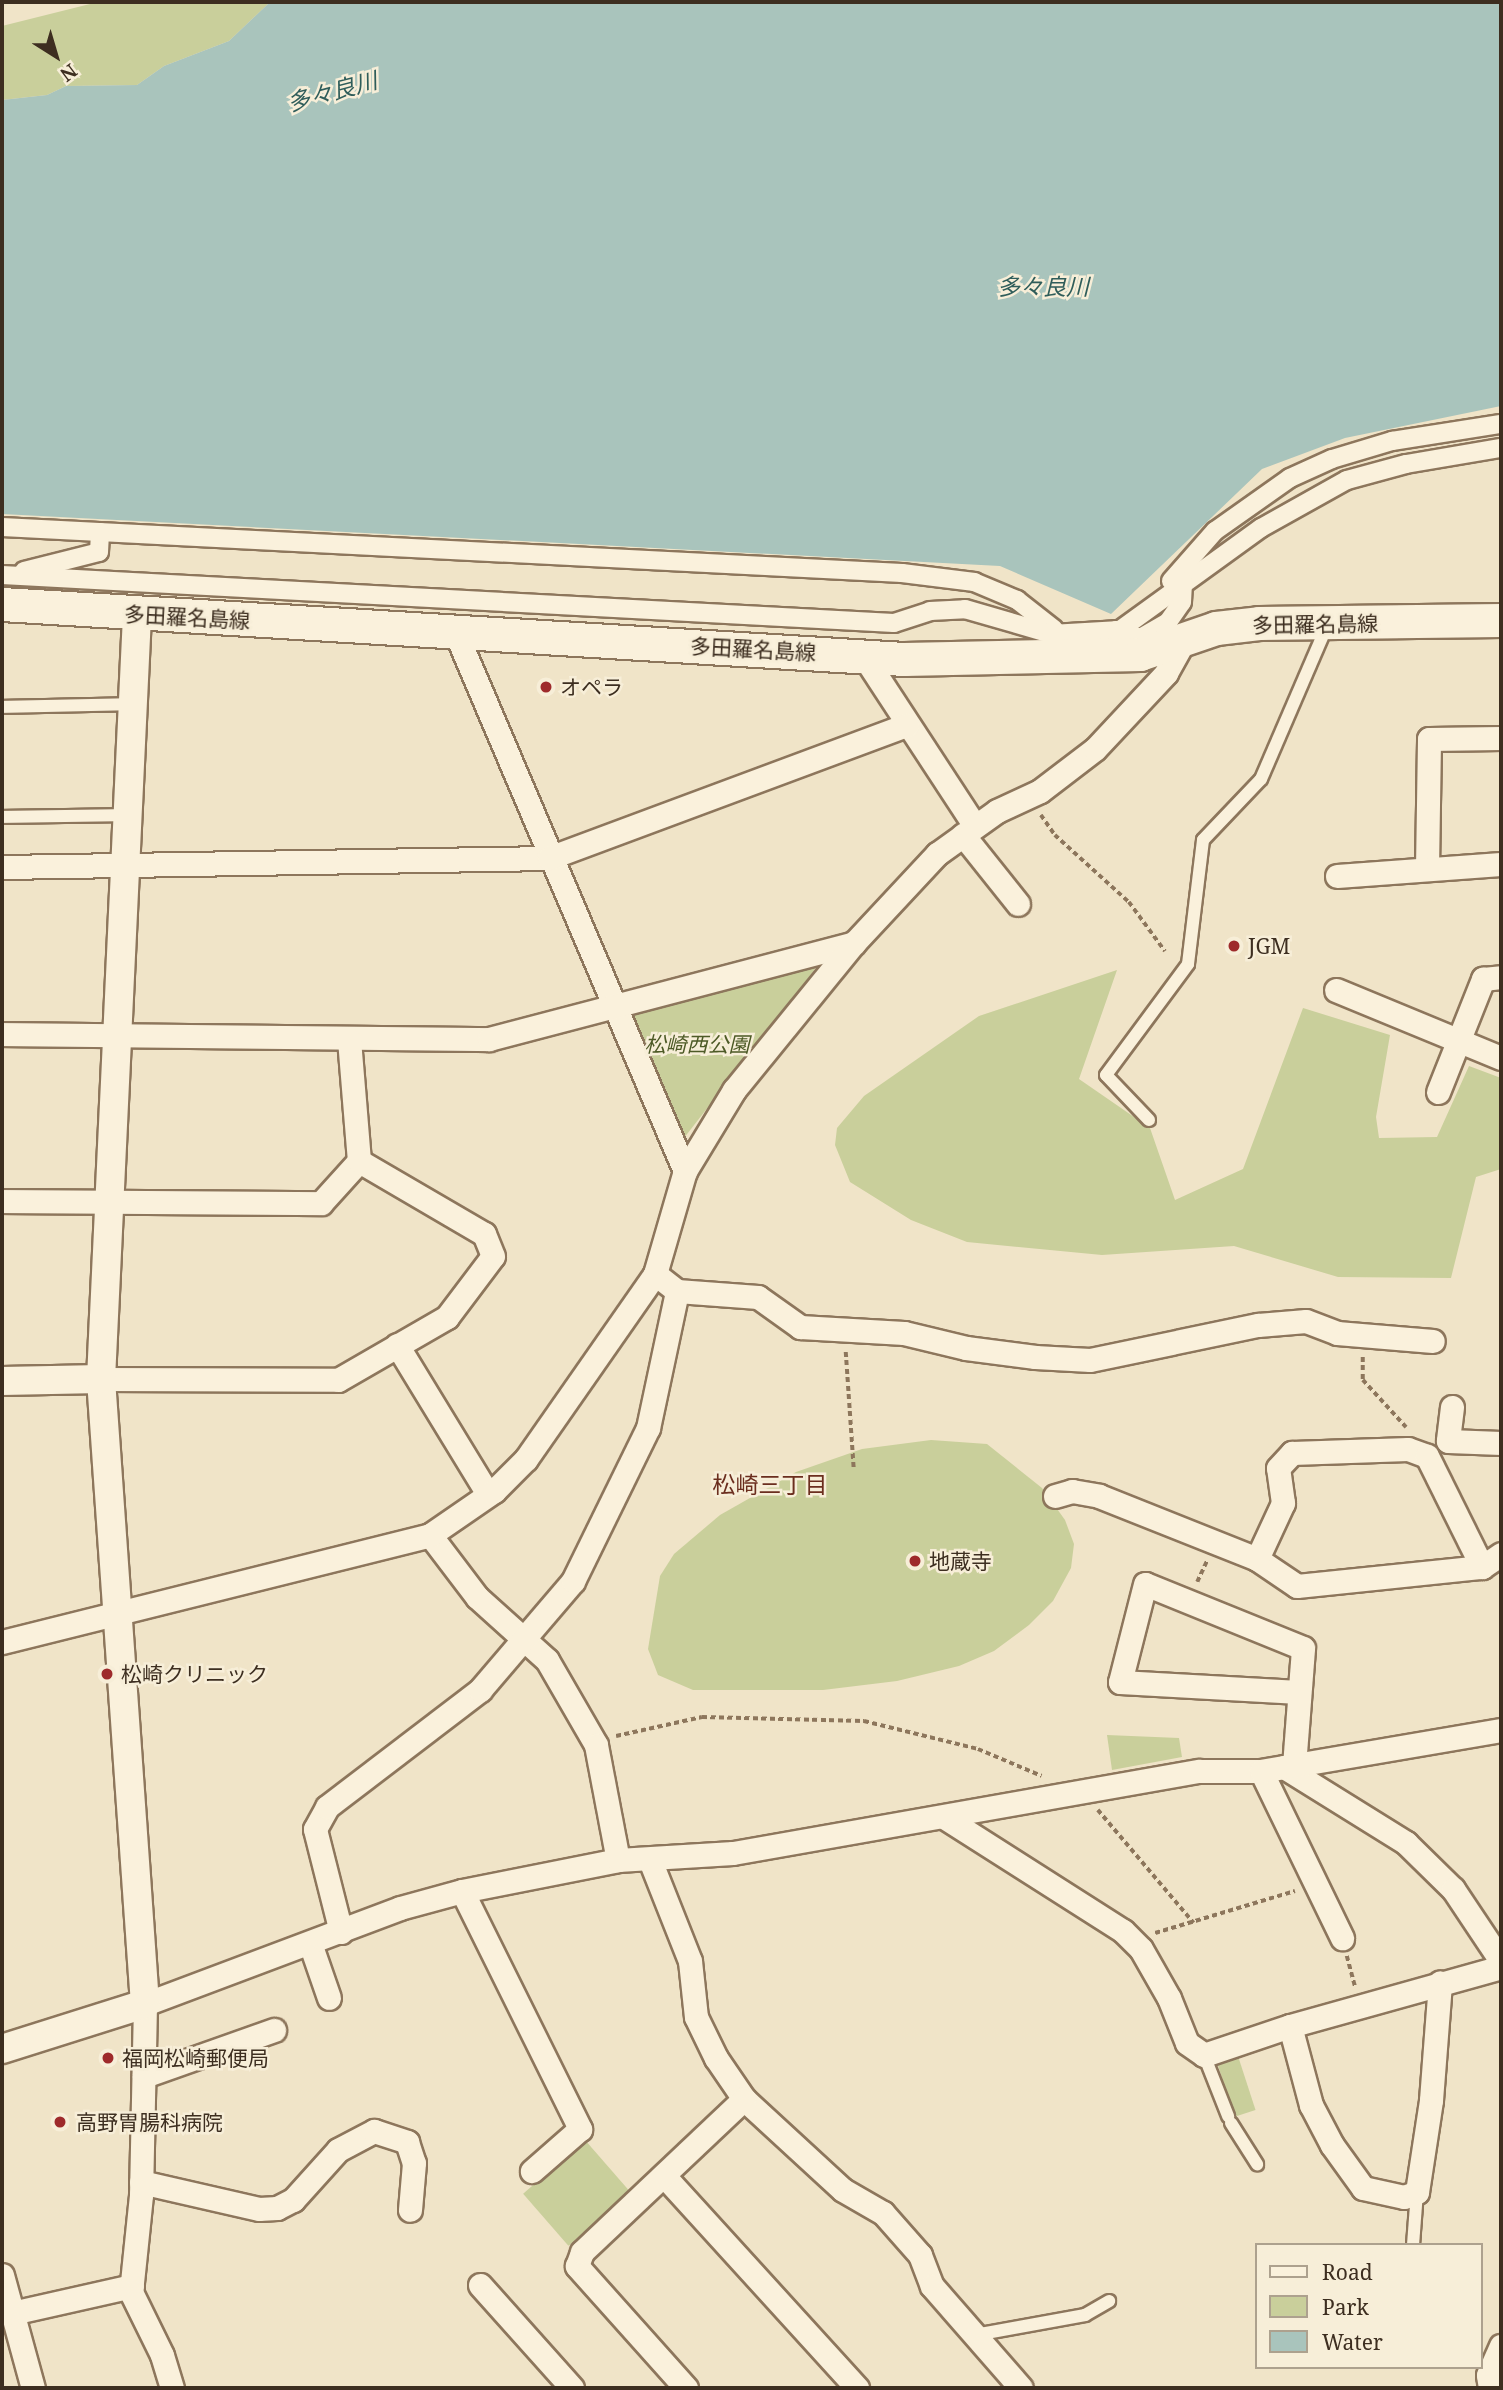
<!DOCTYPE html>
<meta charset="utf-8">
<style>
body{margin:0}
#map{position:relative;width:1503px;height:2390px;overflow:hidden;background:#f0e4c8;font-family:"Noto Serif","Noto Sans JP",serif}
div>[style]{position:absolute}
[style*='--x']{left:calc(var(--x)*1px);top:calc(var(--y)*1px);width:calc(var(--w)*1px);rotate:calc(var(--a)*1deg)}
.green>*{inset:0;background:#c9cf9b;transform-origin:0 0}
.water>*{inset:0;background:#a9c4bc}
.path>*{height:3.5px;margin-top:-1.75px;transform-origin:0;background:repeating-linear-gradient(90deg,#8d765c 0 5px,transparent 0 8.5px)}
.roads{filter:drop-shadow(2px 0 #8d765c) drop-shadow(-2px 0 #8d765c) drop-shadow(0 2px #8d765c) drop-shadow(0 -2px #8d765c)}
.service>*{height:12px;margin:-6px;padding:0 6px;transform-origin:6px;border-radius:6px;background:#faf1dc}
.pedestrian>*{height:18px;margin:-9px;padding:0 9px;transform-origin:9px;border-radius:9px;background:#faf1dc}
.minor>*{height:23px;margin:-11.5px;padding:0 11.5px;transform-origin:11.5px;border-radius:11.5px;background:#faf1dc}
.tertiary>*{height:28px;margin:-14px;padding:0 14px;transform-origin:14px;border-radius:14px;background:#faf1dc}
.secondary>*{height:33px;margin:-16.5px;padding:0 16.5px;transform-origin:16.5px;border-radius:16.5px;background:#faf1dc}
.dots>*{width:19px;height:19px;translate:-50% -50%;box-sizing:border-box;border:4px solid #f7eed8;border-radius:50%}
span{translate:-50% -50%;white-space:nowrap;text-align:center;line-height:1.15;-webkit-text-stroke:5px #f7eed8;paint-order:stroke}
.street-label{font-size:21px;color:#3d2e20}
.poi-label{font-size:21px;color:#3d2e20}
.left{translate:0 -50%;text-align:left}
.park-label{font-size:21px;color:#4d5a26;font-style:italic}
.water-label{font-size:23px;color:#2f5d5a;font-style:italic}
.neighbourhood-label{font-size:23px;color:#6b2e1e}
.frame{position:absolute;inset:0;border:4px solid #3d2e20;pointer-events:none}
.legend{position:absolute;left:1255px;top:2243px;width:228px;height:126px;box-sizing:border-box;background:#f7eed8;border:2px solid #ada18e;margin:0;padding:9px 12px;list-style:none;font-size:21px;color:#3d2e20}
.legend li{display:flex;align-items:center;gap:14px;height:35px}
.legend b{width:35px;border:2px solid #ada18e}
.north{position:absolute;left:21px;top:21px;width:70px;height:70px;-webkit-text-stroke:5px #f7eed8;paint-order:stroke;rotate:143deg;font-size:19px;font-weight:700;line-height:28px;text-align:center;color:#3d2e20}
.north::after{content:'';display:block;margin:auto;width:24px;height:32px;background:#3d2e20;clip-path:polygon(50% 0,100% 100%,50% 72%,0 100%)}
</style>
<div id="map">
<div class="green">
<div style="clip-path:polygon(98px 2px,270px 2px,229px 41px,164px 66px,137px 85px,66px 86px,47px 95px,2px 100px,2px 26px)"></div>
<div style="clip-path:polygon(820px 962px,800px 989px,684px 1138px,632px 1012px)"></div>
<div style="clip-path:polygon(1117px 970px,1079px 1079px,1150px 1128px,1175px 1200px,1243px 1169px,1303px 1008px,1390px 1035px,1376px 1117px,1379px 1138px,1437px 1137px,1469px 1066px,1501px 1078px,1501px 1169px,1476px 1177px,1451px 1278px,1338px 1277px,1234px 1246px,1102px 1255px,967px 1242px,911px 1220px,850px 1182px,835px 1145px,837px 1128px,864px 1096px,979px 1016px)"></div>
<div style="clip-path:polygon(931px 1440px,987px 1444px,1042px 1488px,1065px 1520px,1074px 1544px,1071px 1568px,1053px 1601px,1029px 1625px,994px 1651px,959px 1666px,897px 1681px,823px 1690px,693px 1690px,658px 1675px,648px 1649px,660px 1576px,674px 1554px,720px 1515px,796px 1472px,862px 1449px)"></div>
<div style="clip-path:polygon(1107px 1735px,1179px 1738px,1182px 1757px,1112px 1770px)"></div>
<div style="left:1237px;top:2053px;width:60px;height:22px;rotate:72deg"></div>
<div style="left:585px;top:2140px;width:69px;height:82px;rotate:49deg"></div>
</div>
<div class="water">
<div style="clip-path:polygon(270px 2px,1501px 2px,1501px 406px,1345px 438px,1262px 469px,1111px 614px,1000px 566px,2px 514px,2px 100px,47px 95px,66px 86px,137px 85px,164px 66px,229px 41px)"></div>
</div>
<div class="path">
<div style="--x:1041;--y:815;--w:24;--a:55"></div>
<div style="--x:1055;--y:835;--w:100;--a:42.2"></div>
<div style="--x:1129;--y:902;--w:61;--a:53.7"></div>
<div style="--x:846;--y:1352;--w:118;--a:86.1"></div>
<div style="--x:1363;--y:1357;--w:23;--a:90"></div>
<div style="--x:1363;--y:1380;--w:64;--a:47.5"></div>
<div style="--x:1197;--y:1582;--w:23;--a:-65"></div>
<div style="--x:616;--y:1736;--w:88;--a:-12.5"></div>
<div style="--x:702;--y:1717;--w:162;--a:1.4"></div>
<div style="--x:864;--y:1721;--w:117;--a:13.8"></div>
<div style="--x:978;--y:1749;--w:69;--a:22.9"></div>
<div style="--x:1098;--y:1810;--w:148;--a:49.7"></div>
<div style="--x:1155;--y:1933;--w:146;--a:-16.7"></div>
<div style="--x:1347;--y:1956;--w:31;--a:75"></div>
</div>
<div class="roads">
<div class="service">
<div style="--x:2;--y:707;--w:130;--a:-1.3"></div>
<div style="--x:2;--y:817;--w:124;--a:-0.9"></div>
<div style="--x:1149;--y:1120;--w:62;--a:-133.7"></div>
<div style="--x:1106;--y:1075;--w:138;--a:-53.5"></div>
<div style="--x:1188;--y:964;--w:125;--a:-83.1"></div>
<div style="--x:1203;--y:840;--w:84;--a:-46.4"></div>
<div style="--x:1261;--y:779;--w:167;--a:-66.7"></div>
<div style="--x:1204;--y:2055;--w:66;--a:68.5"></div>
<div style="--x:1231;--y:2123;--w:49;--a:57.6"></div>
<div style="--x:1413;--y:2245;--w:53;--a:-85.7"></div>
<div style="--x:975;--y:2335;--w:112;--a:-10.3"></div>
<div style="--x:1085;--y:2315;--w:28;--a:-30"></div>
</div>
<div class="pedestrian">
<div style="--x:2;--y:527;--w:901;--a:2.93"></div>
<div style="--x:902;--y:573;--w:73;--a:7.1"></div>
<div style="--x:974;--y:582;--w:47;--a:22.7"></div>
<div style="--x:1017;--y:600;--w:47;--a:38.1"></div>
<div style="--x:24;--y:571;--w:77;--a:-14.2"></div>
<div style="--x:99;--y:552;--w:20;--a:-87"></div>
<div style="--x:2;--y:575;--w:893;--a:3.08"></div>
<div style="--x:894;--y:623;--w:38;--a:-18"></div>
<div style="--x:930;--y:611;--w:35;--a:-3"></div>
<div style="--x:965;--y:609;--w:90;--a:16.2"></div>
<div style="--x:1051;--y:634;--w:69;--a:-3.3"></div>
<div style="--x:1120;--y:630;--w:174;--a:-35.9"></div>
<div style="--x:1261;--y:528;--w:98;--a:-29.2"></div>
<div style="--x:1347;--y:480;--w:61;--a:-15.2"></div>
<div style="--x:1406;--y:464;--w:96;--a:-9.6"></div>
<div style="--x:1171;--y:581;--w:67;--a:-48.7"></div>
<div style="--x:1215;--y:531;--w:92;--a:-35.2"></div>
<div style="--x:1290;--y:478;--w:46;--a:-24.3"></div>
<div style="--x:1332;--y:459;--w:63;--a:-16.7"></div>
<div style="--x:1392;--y:441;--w:110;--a:-8.9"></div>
<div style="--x:1116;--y:630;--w:8;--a:60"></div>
<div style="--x:1120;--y:637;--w:22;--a:0"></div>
<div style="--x:1142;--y:637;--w:30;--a:-30"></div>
<div style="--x:1168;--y:622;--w:24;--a:-55"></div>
<div style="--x:1182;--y:602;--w:21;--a:-87"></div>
</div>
<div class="minor">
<div style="--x:455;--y:631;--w:587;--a:66.93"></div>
<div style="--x:863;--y:655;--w:204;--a:56.8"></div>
<div style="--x:963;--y:835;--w:88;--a:51.4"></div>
<div style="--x:2;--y:867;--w:547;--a:-0.94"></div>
<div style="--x:549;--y:858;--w:382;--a:-20.4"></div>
<div style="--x:1427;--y:868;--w:129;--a:-89.1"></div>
<div style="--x:1429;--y:739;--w:72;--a:-0.8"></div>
<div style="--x:1337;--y:876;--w:164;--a:-4.2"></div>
<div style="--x:1336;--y:990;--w:178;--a:22.4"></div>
<div style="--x:2;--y:1034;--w:487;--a:0.6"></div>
<div style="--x:489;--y:1039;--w:377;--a:-14.7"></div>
<div style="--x:1438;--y:1092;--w:122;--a:-68.3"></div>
<div style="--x:1483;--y:979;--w:18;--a:-6"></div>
<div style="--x:2;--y:1201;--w:319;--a:0.4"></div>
<div style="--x:321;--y:1203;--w:57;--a:-47.9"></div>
<div style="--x:359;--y:1161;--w:122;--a:-94.7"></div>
<div style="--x:677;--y:1291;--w:81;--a:4.2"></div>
<div style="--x:758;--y:1297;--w:52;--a:35.5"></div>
<div style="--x:800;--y:1327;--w:104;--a:3.3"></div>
<div style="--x:904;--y:1333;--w:64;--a:13.6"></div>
<div style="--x:966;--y:1348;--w:70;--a:7.4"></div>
<div style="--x:1035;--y:1357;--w:55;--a:3.1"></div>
<div style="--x:1090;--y:1360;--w:172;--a:-11.8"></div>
<div style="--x:1258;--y:1325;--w:48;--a:-4.8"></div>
<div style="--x:1306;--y:1321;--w:33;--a:21"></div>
<div style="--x:1337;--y:1333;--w:96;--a:4.8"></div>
<div style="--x:397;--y:1345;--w:175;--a:58.6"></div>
<div style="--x:101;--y:1379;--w:237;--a:0.2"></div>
<div style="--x:338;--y:1380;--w:126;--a:-30"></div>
<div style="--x:447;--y:1317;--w:76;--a:-53"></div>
<div style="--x:493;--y:1256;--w:24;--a:-112"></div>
<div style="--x:484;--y:1234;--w:145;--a:-149.7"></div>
<div style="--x:1452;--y:1407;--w:34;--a:97"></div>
<div style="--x:1448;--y:1441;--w:53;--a:2.2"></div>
<div style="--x:1055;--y:1496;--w:18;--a:-16"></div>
<div style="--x:1072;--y:1491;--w:27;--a:10"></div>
<div style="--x:1099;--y:1496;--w:170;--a:21.7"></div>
<div style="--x:1257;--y:1559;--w:48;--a:34"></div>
<div style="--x:1297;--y:1586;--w:186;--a:-5.9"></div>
<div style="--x:1482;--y:1567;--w:23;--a:-34"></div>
<div style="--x:430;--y:1535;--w:78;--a:52.8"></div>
<div style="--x:477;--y:1597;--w:94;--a:42"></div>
<div style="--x:547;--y:1660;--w:98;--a:60"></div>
<div style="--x:596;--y:1745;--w:117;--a:79.2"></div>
<div style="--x:1257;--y:1559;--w:62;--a:-65.1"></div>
<div style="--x:1283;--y:1503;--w:35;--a:-98"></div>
<div style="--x:1278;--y:1468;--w:21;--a:-47"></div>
<div style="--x:1292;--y:1453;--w:116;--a:-2"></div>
<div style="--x:1408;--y:1449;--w:20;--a:20"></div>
<div style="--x:1427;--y:1456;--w:124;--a:63.6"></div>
<div style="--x:2;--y:1642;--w:441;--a:-14"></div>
<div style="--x:430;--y:1535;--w:78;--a:-34.5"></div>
<div style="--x:494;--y:1491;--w:45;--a:-45"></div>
<div style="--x:526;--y:1459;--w:226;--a:-55.1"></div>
<div style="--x:655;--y:1274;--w:107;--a:-73.8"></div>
<div style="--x:685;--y:1171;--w:95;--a:-58.8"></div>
<div style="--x:734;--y:1090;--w:190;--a:-50.8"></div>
<div style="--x:854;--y:943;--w:122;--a:-47"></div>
<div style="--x:937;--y:854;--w:74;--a:-35.6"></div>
<div style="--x:997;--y:811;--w:47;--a:-24.9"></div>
<div style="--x:1040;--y:791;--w:69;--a:-37.4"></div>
<div style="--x:1095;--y:749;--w:104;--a:-46.9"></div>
<div style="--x:1166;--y:673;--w:39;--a:-61"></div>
<div style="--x:1294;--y:1766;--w:118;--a:-85.6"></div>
<div style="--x:1303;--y:1648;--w:170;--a:-157.9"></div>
<div style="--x:1145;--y:1584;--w:101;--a:104.3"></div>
<div style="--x:1120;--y:1682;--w:179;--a:3.2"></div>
<div style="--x:1284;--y:1767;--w:144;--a:31.9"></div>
<div style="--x:1406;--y:1843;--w:66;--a:44.4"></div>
<div style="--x:1453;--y:1889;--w:87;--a:56.3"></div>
<div style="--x:1261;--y:1771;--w:186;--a:64.1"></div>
<div style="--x:944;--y:1817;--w:212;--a:32.5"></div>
<div style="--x:1123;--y:1931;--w:25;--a:45"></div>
<div style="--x:1141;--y:1949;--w:56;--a:60.3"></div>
<div style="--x:1169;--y:1998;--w:48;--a:68.2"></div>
<div style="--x:1187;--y:2043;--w:21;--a:35"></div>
<div style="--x:1204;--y:2055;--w:91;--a:-18.6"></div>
<div style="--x:1290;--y:2026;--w:219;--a:-15.6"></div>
<div style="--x:650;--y:1860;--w:109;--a:68.4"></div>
<div style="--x:690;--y:1961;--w:56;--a:83.9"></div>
<div style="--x:696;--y:2017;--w:46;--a:64"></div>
<div style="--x:716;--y:2058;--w:50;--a:55.7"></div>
<div style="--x:744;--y:2099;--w:134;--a:42.6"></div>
<div style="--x:843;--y:2190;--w:46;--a:29.9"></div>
<div style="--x:883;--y:2213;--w:56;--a:48.6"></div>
<div style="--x:920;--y:2255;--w:33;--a:69"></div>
<div style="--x:932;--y:2286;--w:135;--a:48.9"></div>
<div style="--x:462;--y:1891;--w:266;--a:63.6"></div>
<div style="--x:580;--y:2129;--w:64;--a:138.8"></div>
<div style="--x:341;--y:1932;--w:106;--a:-104.2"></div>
<div style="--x:315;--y:1829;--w:25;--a:-61"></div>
<div style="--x:327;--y:1807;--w:193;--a:-37.4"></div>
<div style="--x:480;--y:1690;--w:143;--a:-49.5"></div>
<div style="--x:573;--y:1581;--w:170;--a:-63.9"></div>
<div style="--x:648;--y:1428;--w:140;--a:-78"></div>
<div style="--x:677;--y:1291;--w:28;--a:-142"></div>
<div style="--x:310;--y:1943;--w:58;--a:70.9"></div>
<div style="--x:1290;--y:2026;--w:82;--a:75.1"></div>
<div style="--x:1311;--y:2105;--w:45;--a:62.3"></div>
<div style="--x:1332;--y:2145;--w:53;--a:54.2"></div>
<div style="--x:1363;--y:2188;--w:42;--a:12.4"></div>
<div style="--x:1404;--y:2197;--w:14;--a:-21"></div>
<div style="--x:1417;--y:2192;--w:93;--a:-81.3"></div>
<div style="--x:1431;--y:2100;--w:118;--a:-85.6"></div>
<div style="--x:144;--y:2076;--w:138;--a:-19.5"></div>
<div style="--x:666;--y:2178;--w:284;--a:47.7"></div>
<div style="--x:141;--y:2182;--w:121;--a:12.9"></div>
<div style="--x:259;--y:2209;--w:18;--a:-3"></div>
<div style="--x:277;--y:2208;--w:18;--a:-27"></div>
<div style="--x:293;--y:2200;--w:67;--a:-48"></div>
<div style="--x:338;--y:2150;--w:41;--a:-27.8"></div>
<div style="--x:374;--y:2131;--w:35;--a:18"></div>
<div style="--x:407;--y:2142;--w:22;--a:72"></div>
<div style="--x:414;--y:2163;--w:47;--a:94.9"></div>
<div style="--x:2;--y:2275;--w:117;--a:74.7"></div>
<div style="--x:480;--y:2285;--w:138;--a:48.2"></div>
<div style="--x:12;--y:2313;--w:123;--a:-12.7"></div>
<div style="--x:172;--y:2388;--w:34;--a:-107"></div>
<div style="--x:162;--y:2355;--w:70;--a:-116.2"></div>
<div style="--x:131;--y:2292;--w:98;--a:-84.1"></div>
<div style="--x:141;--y:2195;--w:191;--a:-88.8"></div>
<div style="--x:145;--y:2004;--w:272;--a:-20.6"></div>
<div style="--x:400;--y:1908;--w:64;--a:-15.3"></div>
<div style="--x:462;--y:1891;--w:159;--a:-11.2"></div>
<div style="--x:618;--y:1860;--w:115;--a:-3.5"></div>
<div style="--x:733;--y:1853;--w:474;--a:-10"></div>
<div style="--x:1200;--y:1771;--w:61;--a:0"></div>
<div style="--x:1261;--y:1771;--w:243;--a:-9.7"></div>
<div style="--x:686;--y:2388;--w:164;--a:-131.8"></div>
<div style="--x:577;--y:2266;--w:15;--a:-70"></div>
<div style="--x:582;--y:2252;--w:223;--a:-43.4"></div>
<div style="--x:1490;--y:2388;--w:13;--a:-99"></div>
<div style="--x:1488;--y:2375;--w:32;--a:-66"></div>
</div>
<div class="tertiary">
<div style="--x:2;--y:1381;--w:99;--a:-1.2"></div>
<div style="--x:2;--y:2049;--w:150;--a:-17.5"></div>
<div style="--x:145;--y:2004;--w:627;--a:-94.03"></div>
<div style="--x:101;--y:1379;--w:765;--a:-87.3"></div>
</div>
<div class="secondary">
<div style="--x:2;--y:604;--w:904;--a:3.49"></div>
<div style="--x:904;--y:659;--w:236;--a:-1.2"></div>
<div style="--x:1140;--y:654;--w:80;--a:-18.9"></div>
<div style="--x:1216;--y:628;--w:43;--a:-6.6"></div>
<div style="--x:1259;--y:623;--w:242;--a:-0.7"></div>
</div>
</div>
<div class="dots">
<div style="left:546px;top:687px;background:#9e2a2b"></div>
<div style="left:1234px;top:946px;background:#9e2a2b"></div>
<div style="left:915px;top:1561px;background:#9e2a2b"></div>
<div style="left:107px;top:1674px;background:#9e2a2b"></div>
<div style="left:108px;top:2058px;background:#9e2a2b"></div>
<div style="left:60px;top:2122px;background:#9e2a2b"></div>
</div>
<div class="street-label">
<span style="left:187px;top:617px;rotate:3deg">多田羅名島線</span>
<span style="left:1315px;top:624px;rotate:-1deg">多田羅名島線</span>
<span style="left:753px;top:649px;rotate:3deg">多田羅名島線</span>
</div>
<div class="poi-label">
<span class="left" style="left:560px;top:687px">オペラ</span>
<span class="left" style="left:1248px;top:946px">JGM</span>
<span class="left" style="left:929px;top:1561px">地蔵寺</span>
<span class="left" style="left:121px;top:1674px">松崎クリニック</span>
<span class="left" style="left:122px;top:2058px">福岡松崎郵便局</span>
<span class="left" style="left:76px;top:2122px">高野胃腸科病院</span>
</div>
<div class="park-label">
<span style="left:697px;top:1044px">松崎西公園</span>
</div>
<div class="water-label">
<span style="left:332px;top:91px;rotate:-15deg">多々良川</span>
<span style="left:1043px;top:286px">多々良川</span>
</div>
<div class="neighbourhood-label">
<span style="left:770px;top:1484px">松崎三丁目</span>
</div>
<div class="frame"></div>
<ul class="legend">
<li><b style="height:9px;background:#faf1dc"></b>Road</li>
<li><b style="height:19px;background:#c9cf9b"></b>Park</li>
<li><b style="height:19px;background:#a9c4bc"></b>Water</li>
</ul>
<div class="north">N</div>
</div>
